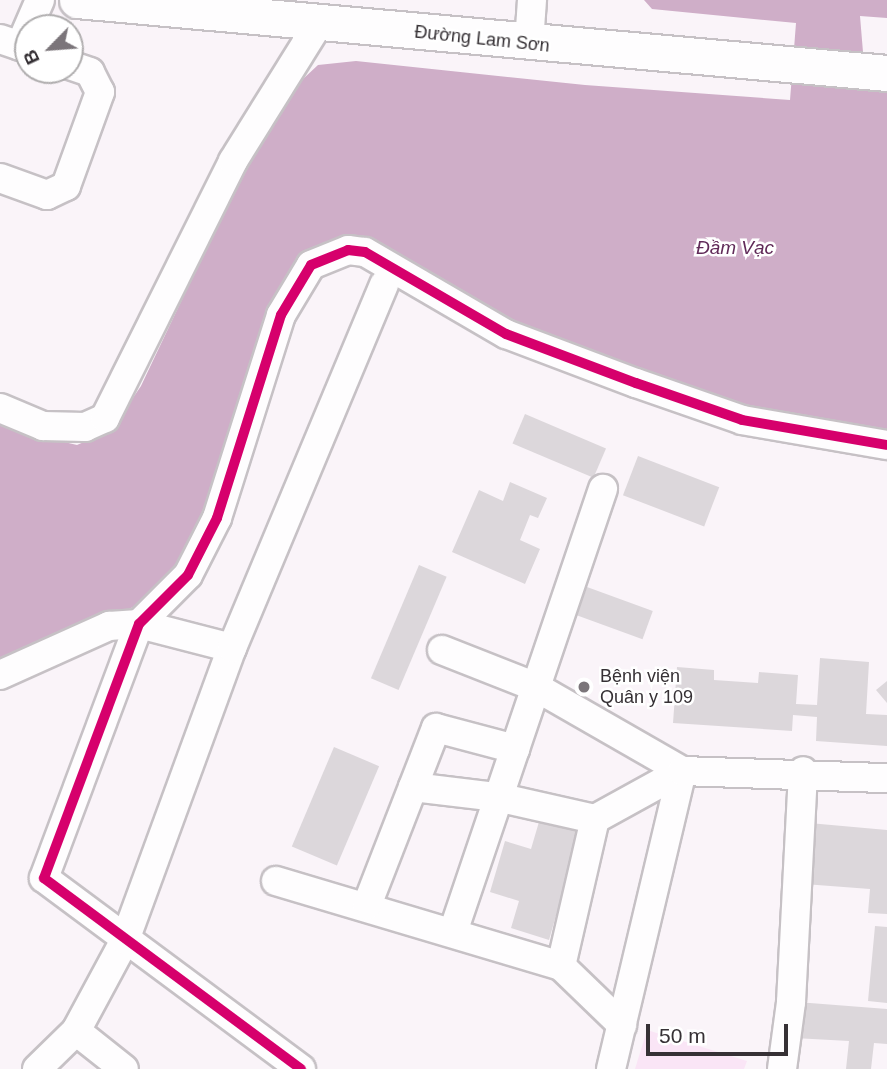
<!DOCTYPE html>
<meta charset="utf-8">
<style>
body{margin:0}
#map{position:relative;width:887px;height:1069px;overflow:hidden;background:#faf4f9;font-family:Arial,sans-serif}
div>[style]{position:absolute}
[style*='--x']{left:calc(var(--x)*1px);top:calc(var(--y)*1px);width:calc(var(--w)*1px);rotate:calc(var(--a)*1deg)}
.green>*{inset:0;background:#fae5f6}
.water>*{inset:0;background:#cfaec8}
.building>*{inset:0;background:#dcd7db;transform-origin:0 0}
.roads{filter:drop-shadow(2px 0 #c6c1c5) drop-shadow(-2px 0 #c6c1c5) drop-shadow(0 2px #c6c1c5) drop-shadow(0 -2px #c6c1c5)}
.minor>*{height:28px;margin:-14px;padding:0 14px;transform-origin:14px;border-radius:14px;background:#fefdfe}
.major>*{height:35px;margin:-17.5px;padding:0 17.5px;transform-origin:17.5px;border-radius:17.5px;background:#fefdfe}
.cycleway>*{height:10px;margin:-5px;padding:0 5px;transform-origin:5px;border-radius:5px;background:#d6006c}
.dots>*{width:19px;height:19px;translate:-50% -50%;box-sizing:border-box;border:4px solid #fff;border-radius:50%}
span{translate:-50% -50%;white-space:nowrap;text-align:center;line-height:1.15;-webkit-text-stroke:5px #fff;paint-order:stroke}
.street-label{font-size:18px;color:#363135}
.poi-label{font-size:18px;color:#363135}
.left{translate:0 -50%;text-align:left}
.water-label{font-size:19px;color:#612b59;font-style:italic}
.north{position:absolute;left:14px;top:14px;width:70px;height:70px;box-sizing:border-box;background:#fff;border:2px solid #afadae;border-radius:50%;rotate:245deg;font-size:19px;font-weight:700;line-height:28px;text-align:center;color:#363135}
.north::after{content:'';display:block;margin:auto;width:24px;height:32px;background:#7b757a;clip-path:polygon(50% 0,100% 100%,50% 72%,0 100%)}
.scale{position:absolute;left:646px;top:1024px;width:142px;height:32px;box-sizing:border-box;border:4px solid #363135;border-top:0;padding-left:9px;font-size:21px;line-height:24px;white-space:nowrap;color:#363135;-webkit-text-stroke:5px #fff;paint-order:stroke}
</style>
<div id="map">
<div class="green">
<div style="clip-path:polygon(647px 1030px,747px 1061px,744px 1069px,635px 1069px)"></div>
</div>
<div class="water">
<div style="clip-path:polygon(644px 0,887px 0,887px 18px,860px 16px,866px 88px,887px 90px,887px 435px,744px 408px,550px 340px,357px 244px,310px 252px,182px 567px,140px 604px,0 667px,0 420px,34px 435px,77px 445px,111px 430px,141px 386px,259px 137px,303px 79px,318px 65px,356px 61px,585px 85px,790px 100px,796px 23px,652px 9px)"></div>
</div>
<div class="building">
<div style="left:525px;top:414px;width:88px;height:32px;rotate:23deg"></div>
<div style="left:638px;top:456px;width:87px;height:42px;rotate:21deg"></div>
<div style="clip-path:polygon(510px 482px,547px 498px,538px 518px,530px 515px,520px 540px,540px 549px,525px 584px,452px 552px,479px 490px,503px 501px)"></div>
<div style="left:419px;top:565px;width:30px;height:123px;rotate:23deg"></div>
<div style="left:587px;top:587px;width:70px;height:30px;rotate:20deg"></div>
<div style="clip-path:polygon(820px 658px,869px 662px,866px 714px,887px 715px,887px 746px,816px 741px,817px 717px,793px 715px,792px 731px,673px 723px,677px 667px,714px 670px,714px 680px,758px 683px,759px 672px,798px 675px,796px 704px,817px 705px)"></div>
<div style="clip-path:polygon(887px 681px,887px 703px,876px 690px)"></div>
<div style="left:334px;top:747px;width:49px;height:108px;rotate:23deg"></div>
<div style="clip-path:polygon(541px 815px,581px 828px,549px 940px,511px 928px,519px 901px,490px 892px,505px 841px,531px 849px)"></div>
<div style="clip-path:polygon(809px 823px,887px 830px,887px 914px,868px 913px,870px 889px,804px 884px)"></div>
<div style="clip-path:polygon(875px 926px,887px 927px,887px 1003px,868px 1001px)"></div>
<div style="clip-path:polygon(797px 1002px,887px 1009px,887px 1044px,874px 1043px,871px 1069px,846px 1069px,849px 1041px,794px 1038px)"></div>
</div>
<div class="roads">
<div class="minor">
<div style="--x:0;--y:39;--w:21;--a:19"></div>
<div style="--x:20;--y:46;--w:50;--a:-66.5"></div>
<div style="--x:529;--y:43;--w:43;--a:-86"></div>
<div style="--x:0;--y:178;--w:50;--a:19.9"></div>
<div style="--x:47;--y:195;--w:21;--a:-25"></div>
<div style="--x:66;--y:186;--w:100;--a:-70.1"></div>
<div style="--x:100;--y:92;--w:22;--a:-117"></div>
<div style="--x:90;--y:72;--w:21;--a:-161"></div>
<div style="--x:0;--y:408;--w:47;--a:22.7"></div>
<div style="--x:43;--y:426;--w:42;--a:1.4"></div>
<div style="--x:85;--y:427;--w:22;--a:-24"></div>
<div style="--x:105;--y:418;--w:287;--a:-63.5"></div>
<div style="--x:233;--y:161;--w:163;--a:-58.1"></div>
<div style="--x:442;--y:650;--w:101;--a:21.5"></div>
<div style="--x:536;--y:687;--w:168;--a:29.9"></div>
<div style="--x:0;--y:675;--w:120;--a:-24.2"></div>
<div style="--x:109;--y:626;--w:30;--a:-4"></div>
<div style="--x:139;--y:624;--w:96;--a:14.5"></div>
<div style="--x:413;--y:787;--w:85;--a:6.8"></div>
<div style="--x:497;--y:797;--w:100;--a:12.7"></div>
<div style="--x:276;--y:881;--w:297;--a:16.6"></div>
<div style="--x:561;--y:966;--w:85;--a:44"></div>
<div style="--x:367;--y:905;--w:190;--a:-68.7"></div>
<div style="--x:436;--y:728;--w:82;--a:14.9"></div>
<div style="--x:453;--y:932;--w:468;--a:-71.3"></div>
<div style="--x:561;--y:966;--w:151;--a:-77"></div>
<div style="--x:595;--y:819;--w:99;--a:-28.9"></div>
<div style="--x:76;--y:1031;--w:61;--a:38.4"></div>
<div style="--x:37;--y:1069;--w:54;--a:-44.3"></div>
<div style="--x:76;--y:1031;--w:103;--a:-61.7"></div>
<div style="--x:125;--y:940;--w:311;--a:-69.9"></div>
<div style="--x:232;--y:648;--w:394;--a:-67.3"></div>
<div style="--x:301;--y:1069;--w:320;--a:-143.4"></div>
<div style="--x:44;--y:878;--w:271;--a:-69.5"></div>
<div style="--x:139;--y:624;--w:69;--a:-45"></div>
<div style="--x:188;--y:575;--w:64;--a:-63"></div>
<div style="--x:217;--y:518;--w:213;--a:-72.5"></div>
<div style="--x:281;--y:315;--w:58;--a:-59"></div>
<div style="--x:311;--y:265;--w:40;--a:-22"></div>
<div style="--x:348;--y:250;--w:17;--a:7"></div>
<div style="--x:365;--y:252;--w:163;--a:30.2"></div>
<div style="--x:506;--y:334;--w:139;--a:20.7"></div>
<div style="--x:636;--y:383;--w:112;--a:19.2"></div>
<div style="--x:742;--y:420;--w:147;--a:9.8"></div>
<div style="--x:611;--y:1069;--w:306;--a:-76.6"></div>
<div style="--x:682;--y:771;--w:205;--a:2"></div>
<div style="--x:782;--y:1069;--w:68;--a:-82.3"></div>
<div style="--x:791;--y:1002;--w:231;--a:-87"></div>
</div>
<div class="major">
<div style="--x:77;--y:0;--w:813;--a:5.15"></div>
</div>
</div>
<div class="cycleway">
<div style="--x:301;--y:1069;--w:320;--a:-143.4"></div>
<div style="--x:44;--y:878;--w:271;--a:-69.5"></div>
<div style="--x:139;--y:624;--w:69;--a:-45"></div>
<div style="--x:188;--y:575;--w:64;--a:-63"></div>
<div style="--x:217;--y:518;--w:213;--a:-72.5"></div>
<div style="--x:281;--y:315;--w:58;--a:-59"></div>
<div style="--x:311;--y:265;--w:40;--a:-22"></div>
<div style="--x:348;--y:250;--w:17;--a:7"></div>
<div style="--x:365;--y:252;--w:163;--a:30.2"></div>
<div style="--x:506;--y:334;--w:139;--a:20.7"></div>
<div style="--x:636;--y:383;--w:112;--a:19.2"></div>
<div style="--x:742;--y:420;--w:147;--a:9.8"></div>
</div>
<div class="dots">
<div style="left:584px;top:687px;background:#7b757a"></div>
</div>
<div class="street-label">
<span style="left:482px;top:39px;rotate:6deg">Đường Lam Sơn</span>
</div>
<div class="poi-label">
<span class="left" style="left:600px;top:687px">Bệnh viện<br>Quân y 109</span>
</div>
<div class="water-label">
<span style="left:735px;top:248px">Đầm Vạc</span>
</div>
<div class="north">B</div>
<div class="scale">50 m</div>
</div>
